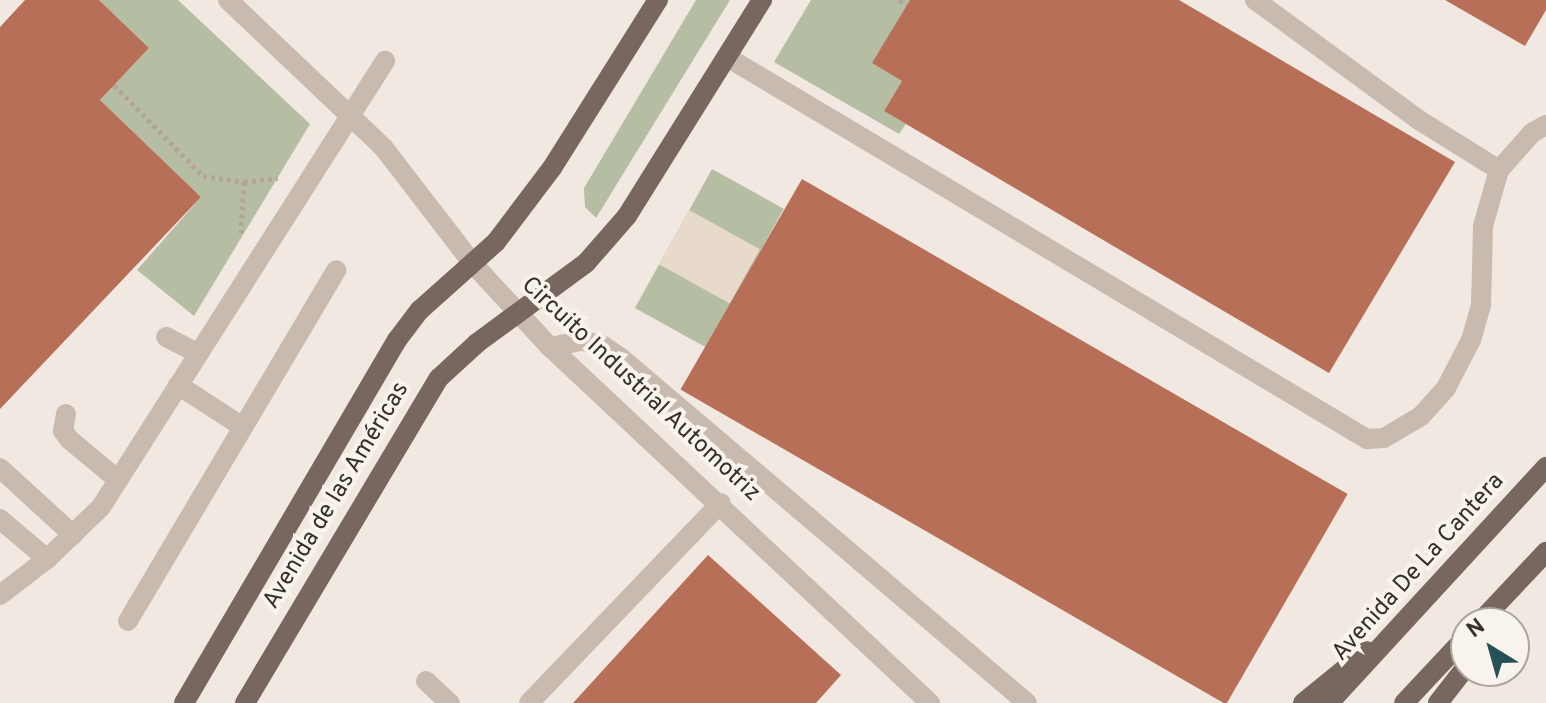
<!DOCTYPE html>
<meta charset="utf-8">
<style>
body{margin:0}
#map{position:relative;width:1546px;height:703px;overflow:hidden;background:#f1e9e1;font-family:Overpass,sans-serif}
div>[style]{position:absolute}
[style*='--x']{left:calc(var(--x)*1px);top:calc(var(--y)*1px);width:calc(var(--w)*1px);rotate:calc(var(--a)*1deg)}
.green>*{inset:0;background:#b5bea2;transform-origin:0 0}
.plaza>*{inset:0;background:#e7daca;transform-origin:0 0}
.building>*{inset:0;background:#b86f57;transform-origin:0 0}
.path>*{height:5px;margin-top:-2.5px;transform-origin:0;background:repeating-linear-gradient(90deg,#b3a498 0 4px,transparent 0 8px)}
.minor>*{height:20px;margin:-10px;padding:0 10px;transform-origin:10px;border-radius:10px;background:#c8baae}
.major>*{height:20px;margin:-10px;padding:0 10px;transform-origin:10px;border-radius:10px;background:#77675e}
span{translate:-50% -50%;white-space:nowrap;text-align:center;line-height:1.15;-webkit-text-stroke:8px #f8f3ed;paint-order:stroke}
.street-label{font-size:24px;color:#372f2b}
.north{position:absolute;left:1450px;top:607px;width:80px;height:80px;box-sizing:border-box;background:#f8f3ed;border:2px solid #aba59f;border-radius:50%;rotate:323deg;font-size:22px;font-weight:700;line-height:32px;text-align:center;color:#372f2b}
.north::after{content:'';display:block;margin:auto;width:28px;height:36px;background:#255154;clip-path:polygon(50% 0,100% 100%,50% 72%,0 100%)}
</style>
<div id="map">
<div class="green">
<div style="clip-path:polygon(99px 0,178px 0,310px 124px,194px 316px,137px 270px,201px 197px,100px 100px,149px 48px)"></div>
<div style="clip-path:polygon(696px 0,730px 0,596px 218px,585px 207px,584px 188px)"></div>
<div style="clip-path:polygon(811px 0,910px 0,873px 63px,902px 81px,884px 111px,906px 124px,899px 134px,774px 62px)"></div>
<div style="left:712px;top:169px;width:82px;height:159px;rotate:29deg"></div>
</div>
<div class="plaza">
<div style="left:689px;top:210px;width:81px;height:62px;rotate:29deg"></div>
</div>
<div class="building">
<div style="clip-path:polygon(25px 0,99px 0,149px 48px,100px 100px,201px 197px,0 409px,0 27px)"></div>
<div style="clip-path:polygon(910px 0,1179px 0,1455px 162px,1329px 373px,884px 111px,902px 81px,872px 63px)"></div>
<div style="clip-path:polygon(1445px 0,1546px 0,1546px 10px,1525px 46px)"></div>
<div style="left:802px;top:179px;width:630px;height:243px;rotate:30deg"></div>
<div style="clip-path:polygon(708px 555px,841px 675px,816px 703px,573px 703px)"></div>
</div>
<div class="path">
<div style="--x:899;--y:0;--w:9;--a:32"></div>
<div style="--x:114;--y:85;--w:127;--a:45.6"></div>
<div style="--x:203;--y:176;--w:41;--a:8.3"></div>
<div style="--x:244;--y:182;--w:51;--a:93.4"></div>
<div style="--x:244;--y:182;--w:34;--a:-7"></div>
</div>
<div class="minor">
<div style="--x:228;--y:0;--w:214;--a:43.5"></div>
<div style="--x:383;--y:147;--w:149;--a:52.4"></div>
<div style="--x:474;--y:265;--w:112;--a:47.2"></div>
<div style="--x:550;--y:347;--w:521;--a:43.13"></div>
<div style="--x:1255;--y:0;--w:203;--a:36.2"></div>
<div style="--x:1419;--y:120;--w:94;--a:32"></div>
<div style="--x:727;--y:57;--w:745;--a:30.83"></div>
<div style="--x:1367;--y:439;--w:17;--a:-3"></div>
<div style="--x:1384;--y:438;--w:43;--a:-30.7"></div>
<div style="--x:1421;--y:416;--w:38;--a:-48"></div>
<div style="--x:1446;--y:388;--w:54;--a:-62.5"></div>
<div style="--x:1471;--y:340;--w:36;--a:-74"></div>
<div style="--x:1481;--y:305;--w:79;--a:-88.5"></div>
<div style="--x:1483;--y:226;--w:58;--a:-74.1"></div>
<div style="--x:1499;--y:170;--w:50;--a:-48.3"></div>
<div style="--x:1532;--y:133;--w:16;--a:-30"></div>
<div style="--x:166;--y:337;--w:36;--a:27"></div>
<div style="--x:550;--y:347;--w:33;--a:-11"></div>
<div style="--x:582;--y:341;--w:20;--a:11"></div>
<div style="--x:602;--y:345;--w:22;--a:34"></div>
<div style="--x:620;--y:357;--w:534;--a:40.37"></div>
<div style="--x:178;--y:385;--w:77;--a:32.9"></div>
<div style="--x:66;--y:414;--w:17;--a:100"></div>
<div style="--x:63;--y:431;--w:11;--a:52"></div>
<div style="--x:70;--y:440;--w:62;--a:39.8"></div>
<div style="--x:0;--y:468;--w:99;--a:42.5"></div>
<div style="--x:0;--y:519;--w:62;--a:40.4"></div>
<div style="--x:0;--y:595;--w:59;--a:-37.5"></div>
<div style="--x:47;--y:559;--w:75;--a:-43.9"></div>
<div style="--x:101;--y:507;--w:529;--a:-57.51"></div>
<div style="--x:128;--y:621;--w:408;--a:-59.3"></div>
<div style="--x:426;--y:681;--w:33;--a:43"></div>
<div style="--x:529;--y:703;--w:277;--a:-46.2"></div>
</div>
<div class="major">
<div style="--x:1479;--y:623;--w:98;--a:-46.7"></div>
<div style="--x:184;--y:703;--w:421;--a:-59.6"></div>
<div style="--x:397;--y:340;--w:38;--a:-53"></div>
<div style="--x:420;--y:310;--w:102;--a:-41.8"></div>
<div style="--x:496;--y:242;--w:93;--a:-52.9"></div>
<div style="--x:552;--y:168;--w:199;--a:-57.8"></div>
<div style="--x:245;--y:703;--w:378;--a:-59.2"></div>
<div style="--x:439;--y:378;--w:52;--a:-42.6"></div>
<div style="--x:477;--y:343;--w:135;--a:-36.3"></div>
<div style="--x:586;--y:263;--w:62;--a:-48.9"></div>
<div style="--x:627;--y:216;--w:255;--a:-58"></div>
<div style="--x:1303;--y:703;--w:82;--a:-39.1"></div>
<div style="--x:1329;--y:703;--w:321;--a:-47.4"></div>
<div style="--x:1404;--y:703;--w:91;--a:-46.8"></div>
<div style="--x:1438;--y:703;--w:46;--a:-52.1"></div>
</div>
<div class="street-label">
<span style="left:640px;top:390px;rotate:43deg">Circuito Industrial Automotriz</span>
<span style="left:337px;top:496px;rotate:-59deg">Avenida de las Américas</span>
<span style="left:1419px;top:568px;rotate:-48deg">Avenida De La Cantera</span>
</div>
<div class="north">N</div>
</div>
